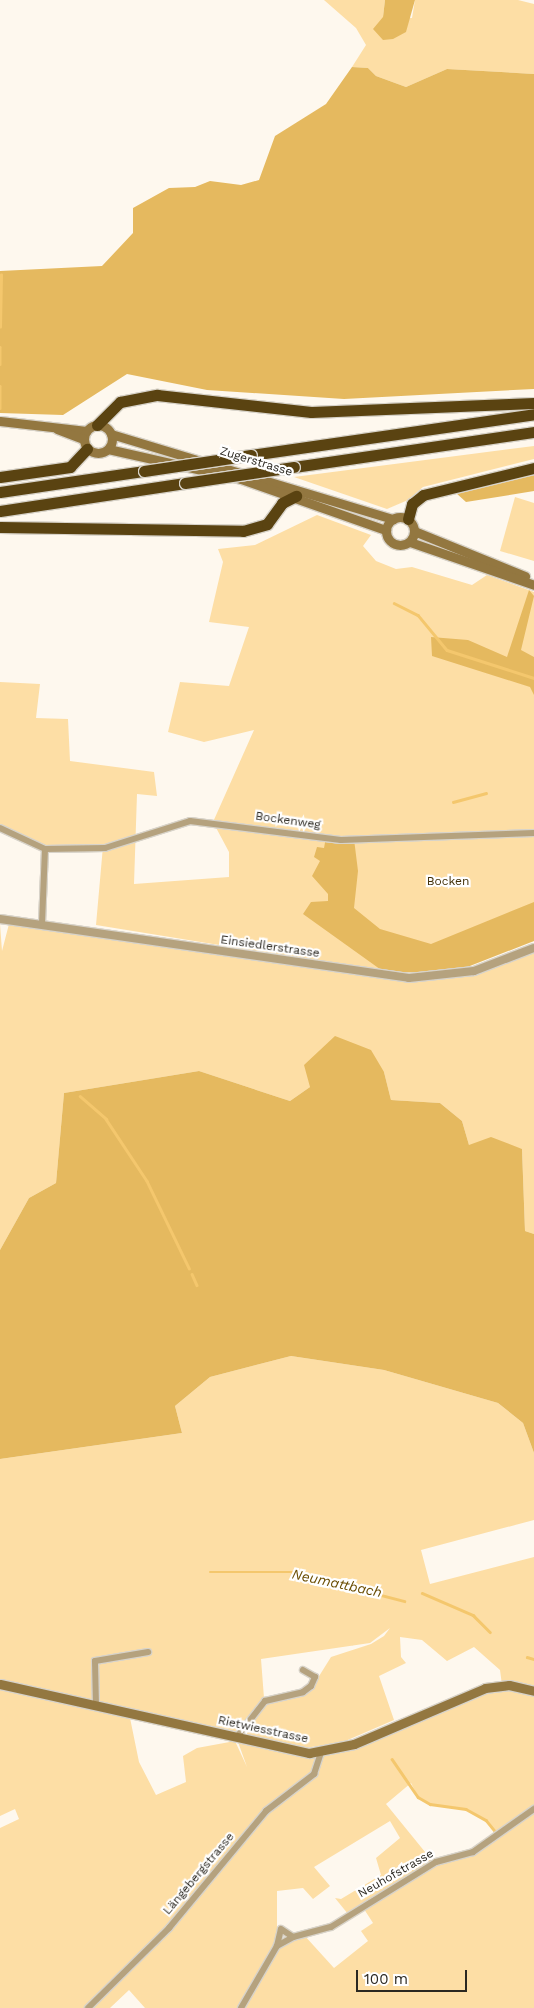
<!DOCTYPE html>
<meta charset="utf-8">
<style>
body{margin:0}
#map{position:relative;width:534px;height:2008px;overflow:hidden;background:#fef8ee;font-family:"Work Sans",sans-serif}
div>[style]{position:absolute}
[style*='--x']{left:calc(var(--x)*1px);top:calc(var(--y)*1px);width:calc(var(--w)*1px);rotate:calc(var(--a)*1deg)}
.green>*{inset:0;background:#fddea5}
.forest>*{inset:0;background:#e5b95f}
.stream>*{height:2.5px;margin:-1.25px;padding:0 1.25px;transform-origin:1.25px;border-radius:1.25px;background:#f4c76d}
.roads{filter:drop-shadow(1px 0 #d8d3c9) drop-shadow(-1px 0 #d8d3c9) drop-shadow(0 1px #d8d3c9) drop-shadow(0 -1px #d8d3c9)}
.minor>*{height:6px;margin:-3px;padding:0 3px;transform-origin:3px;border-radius:3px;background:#b5a27e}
.tertiary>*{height:8px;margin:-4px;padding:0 4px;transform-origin:4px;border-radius:4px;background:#b5a27e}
.secondary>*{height:9px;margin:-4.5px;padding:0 4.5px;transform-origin:4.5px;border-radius:4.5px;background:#937740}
.secondary>.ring{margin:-4.5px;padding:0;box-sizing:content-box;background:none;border:9px solid #937740;border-radius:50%}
.motorway>*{height:11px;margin:-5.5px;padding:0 5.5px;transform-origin:5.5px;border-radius:5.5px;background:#5a4311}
.bridges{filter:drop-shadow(1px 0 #d8d3c9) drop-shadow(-1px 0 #d8d3c9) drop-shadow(0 1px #d8d3c9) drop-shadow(0 -1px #d8d3c9)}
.motorway-bridge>*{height:11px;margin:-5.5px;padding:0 5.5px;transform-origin:5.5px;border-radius:5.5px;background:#5a4311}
span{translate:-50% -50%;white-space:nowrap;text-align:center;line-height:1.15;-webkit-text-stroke:4.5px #fff;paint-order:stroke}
.street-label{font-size:12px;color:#2b2821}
.park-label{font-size:12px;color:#402e06}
.water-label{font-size:14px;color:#694c00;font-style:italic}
.scale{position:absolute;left:356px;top:1970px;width:111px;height:22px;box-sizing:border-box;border:2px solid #2b2821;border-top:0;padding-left:6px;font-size:15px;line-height:18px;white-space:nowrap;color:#2b2821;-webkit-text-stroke:4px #fff;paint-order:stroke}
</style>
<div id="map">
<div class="green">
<div style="clip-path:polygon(324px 0,385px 0,383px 17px,412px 18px,415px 0,518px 0,534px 4px,534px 74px,447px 69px,406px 87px,376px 76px,368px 68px,352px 67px,366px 45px,356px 28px)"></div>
<div style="clip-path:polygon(534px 446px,534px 459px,423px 487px,408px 500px,387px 509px,294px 477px)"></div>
<div style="clip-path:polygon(515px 497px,534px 503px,534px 561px,500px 551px)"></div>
<div style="clip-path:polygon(317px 515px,371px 535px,363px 546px,376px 561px,396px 569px,412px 567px,472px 585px,487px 575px,534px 592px,534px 941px,384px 972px,96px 925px,103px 846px,75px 849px,44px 845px,0 826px,0 682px,40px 684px,36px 718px,68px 719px,70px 761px,154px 772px,157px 796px,137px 794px,134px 884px,229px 877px,229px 852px,213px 822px,254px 730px,204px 742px,168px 732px,180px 682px,229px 686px,249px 627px,209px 622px,223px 562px,218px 549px,255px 545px)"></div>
<div style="clip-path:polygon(0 924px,2px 951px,9px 924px,425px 978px,480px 973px,534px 949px,534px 1234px,525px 1231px,522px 1149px,469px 1145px,462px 1121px,440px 1103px,391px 1100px,384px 1072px,310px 1087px,290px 1101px,199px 1071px,64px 1093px,56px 1183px,29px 1198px,0 1250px)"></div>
<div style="clip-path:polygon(evenodd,291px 1356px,384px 1370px,498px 1403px,523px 1423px,534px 1453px,534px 1520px,421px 1550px,430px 1584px,534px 1557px,534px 2008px,145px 2008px,129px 1990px,110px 2008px,0 2008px,0 1828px,19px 1819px,15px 1809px,0 1816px,0 1684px,129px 1713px,139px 1762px,156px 1795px,186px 1782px,183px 1756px,197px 1748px,235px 1741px,247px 1767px,238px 1742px,316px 1756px,319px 1764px,321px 1753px,502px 1685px,500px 1670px,474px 1647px,447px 1661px,422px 1640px,400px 1637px,401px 1657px,406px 1663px,379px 1676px,394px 1720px,343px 1742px,305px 1748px,243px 1734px,267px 1702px,311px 1689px,331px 1657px,371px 1644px,384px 1636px,390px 1628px,370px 1643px,261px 1659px,264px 1698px,233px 1734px,0 1681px,0 1459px,182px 1433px,175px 1406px,210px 1377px,291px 1356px,411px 1783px,418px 1797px,430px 1804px,466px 1809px,486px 1820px,497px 1834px,473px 1852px,434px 1863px,386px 1804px,411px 1783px,291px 1356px,390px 1821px,400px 1838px,376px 1858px,381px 1875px,341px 1899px,335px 1898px,348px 1914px,362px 1906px,373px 1923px,361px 1931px,368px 1941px,334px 1968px,304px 1935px,277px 1946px,277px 1891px,303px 1888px,313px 1899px,330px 1886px,314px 1867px,390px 1821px)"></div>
</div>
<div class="forest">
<div style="clip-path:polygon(385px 0,415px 0,406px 32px,393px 39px,383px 40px,373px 29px,383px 17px)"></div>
<div style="clip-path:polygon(352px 67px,368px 68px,376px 76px,406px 87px,447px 69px,534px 74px,534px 389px,344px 399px,207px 390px,127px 374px,63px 415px,0 413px,0 271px,102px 266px,133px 233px,133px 208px,169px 188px,195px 187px,210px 181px,241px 185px,259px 180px,275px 136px,326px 104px)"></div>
<div style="clip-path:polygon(534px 474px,534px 491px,466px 502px,456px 493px)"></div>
<div style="clip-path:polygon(529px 590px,534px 596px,521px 650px,534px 657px,534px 695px,530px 687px,432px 656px,431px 637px,468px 640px,507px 657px)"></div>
<div style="clip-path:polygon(326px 837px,354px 839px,358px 871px,354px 908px,380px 929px,431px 944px,534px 902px,534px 941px,452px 973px,384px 972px,303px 914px,311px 902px,328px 901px,328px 894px,312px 876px,320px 861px,314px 857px,317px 847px,324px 848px)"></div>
<div style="clip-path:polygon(335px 1036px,371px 1050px,384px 1072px,391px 1100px,440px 1103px,462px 1121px,469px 1145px,491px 1137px,522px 1149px,525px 1231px,534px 1234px,534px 1453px,523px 1423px,498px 1403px,384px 1370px,291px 1356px,210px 1377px,175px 1406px,182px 1433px,0 1459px,0 1250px,29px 1198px,56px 1183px,64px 1093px,199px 1071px,290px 1101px,310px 1087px,304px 1065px)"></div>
</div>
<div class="stream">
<div style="--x:0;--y:327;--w:52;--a:-88.9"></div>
<div style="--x:0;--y:347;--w:17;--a:90"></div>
<div style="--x:0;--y:386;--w:22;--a:90"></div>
<div style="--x:394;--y:603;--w:27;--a:27"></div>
<div style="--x:418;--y:615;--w:45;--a:50.4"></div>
<div style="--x:447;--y:650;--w:91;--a:17.8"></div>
<div style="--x:453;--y:802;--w:34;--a:-15"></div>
<div style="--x:80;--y:1096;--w:35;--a:41"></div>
<div style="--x:106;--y:1119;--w:74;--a:56.5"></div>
<div style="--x:147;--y:1181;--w:97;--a:64.2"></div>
<div style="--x:192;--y:1274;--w:12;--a:66"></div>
<div style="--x:210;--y:1572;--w:82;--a:0"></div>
<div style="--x:292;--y:1572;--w:116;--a:14.5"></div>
<div style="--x:422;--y:1593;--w:56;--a:23.3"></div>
<div style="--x:473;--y:1615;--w:24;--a:45"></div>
<div style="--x:527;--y:1657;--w:7;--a:16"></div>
<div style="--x:392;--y:1759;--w:46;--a:55.6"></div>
<div style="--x:418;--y:1797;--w:14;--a:30"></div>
<div style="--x:430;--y:1804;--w:36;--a:8"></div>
<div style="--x:466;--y:1809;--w:23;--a:29"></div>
<div style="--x:486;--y:1820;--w:13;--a:51"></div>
</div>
<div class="roads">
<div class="minor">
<div style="--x:0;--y:828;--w:50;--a:25"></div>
<div style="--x:45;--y:849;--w:76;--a:92.3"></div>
<div style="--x:45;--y:849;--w:60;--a:-1"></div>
<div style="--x:105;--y:848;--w:89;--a:-17.6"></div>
<div style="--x:190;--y:821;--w:152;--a:7.2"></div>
<div style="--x:341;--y:840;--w:193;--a:-2.1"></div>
<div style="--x:96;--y:1706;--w:45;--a:-91.3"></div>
<div style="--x:95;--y:1661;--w:54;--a:-9.6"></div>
<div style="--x:236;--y:1738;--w:47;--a:-51.9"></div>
<div style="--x:265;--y:1701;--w:39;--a:-13"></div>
<div style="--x:303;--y:1692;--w:10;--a:-37"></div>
<div style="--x:311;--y:1686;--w:10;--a:-66"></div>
<div style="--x:315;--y:1677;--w:14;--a:-150"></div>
<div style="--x:277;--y:1946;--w:18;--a:-29"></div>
<div style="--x:88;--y:2008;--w:114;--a:-44.6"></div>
<div style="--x:169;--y:1928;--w:152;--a:-50.3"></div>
<div style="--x:266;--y:1811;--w:61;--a:-37.6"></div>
<div style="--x:314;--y:1774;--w:22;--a:-72"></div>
<div style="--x:241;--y:2008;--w:72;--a:-59.9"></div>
<div style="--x:277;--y:1946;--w:17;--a:-77"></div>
<div style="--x:281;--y:1929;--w:14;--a:34"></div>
<div style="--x:293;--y:1937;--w:39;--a:-15"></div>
<div style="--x:331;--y:1927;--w:123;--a:-31.8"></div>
<div style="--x:436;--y:1862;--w:38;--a:-15"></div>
<div style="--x:473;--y:1852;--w:75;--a:-35.2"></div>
</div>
<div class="tertiary">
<div style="--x:0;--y:919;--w:413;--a:8.2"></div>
<div style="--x:409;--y:978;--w:65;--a:-6.1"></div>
<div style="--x:474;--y:971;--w:64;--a:-21"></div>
</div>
<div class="secondary">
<div style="--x:0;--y:421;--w:87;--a:6.6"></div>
<div class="ring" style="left:84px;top:425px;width:19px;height:19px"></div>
<div style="--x:57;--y:429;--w:28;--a:21"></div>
<div style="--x:111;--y:434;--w:295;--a:16.8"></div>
<div style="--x:108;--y:449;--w:136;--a:12.7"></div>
<div style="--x:241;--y:479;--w:154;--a:19.4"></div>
<div class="ring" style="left:386px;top:517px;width:19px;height:19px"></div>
<div style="--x:414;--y:531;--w:120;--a:22.1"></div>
<div style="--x:410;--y:542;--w:131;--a:19.1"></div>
<div style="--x:0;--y:1684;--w:317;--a:12.6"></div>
<div style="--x:309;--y:1753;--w:46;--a:-11.3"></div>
<div style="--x:354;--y:1744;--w:142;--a:-23.1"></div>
<div style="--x:485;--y:1688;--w:24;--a:-7"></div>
<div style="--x:509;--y:1685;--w:26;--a:13"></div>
</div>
<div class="motorway">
<div style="--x:97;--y:425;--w:33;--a:-45"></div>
<div style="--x:120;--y:402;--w:38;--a:-11"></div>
<div style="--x:157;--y:395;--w:155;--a:6.3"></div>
<div style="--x:311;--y:412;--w:223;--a:-2.3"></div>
<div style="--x:251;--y:455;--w:286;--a:-8.2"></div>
<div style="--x:294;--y:467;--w:243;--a:-8.3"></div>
<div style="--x:0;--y:477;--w:71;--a:-8.1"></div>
<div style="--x:70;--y:467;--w:25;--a:-47"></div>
<div style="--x:0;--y:492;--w:146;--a:-8.3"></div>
<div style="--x:0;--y:511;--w:187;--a:-8.6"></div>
<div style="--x:408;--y:519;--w:16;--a:-75"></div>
<div style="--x:412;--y:504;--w:14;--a:-39"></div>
<div style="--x:423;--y:495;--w:114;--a:-13.7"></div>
<div style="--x:0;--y:527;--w:243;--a:0.9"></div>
<div style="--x:243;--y:531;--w:25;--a:-16"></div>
<div style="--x:267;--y:524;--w:26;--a:-54"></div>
<div style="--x:282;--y:503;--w:16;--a:-27"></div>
</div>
</div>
<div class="bridges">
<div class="motorway-bridge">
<div style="--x:144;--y:471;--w:108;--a:-8.5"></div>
<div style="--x:185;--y:483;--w:110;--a:-8.4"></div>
</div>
</div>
<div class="street-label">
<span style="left:256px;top:462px;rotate:17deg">Zugerstrasse</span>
<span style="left:288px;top:821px;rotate:8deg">Bockenweg</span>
<span style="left:270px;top:947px;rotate:8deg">Einsiedlerstrasse</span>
<span style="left:263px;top:1730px;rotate:12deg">Rietwiesstrasse</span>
<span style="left:199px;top:1874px;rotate:-50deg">Längebergstrasse</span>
<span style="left:396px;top:1874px;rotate:-30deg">Neuhofstrasse</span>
</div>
<div class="park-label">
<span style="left:448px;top:882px">Bocken</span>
</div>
<div class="water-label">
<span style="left:337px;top:1583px;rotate:12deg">Neumattbach</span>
</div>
<div class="scale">100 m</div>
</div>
